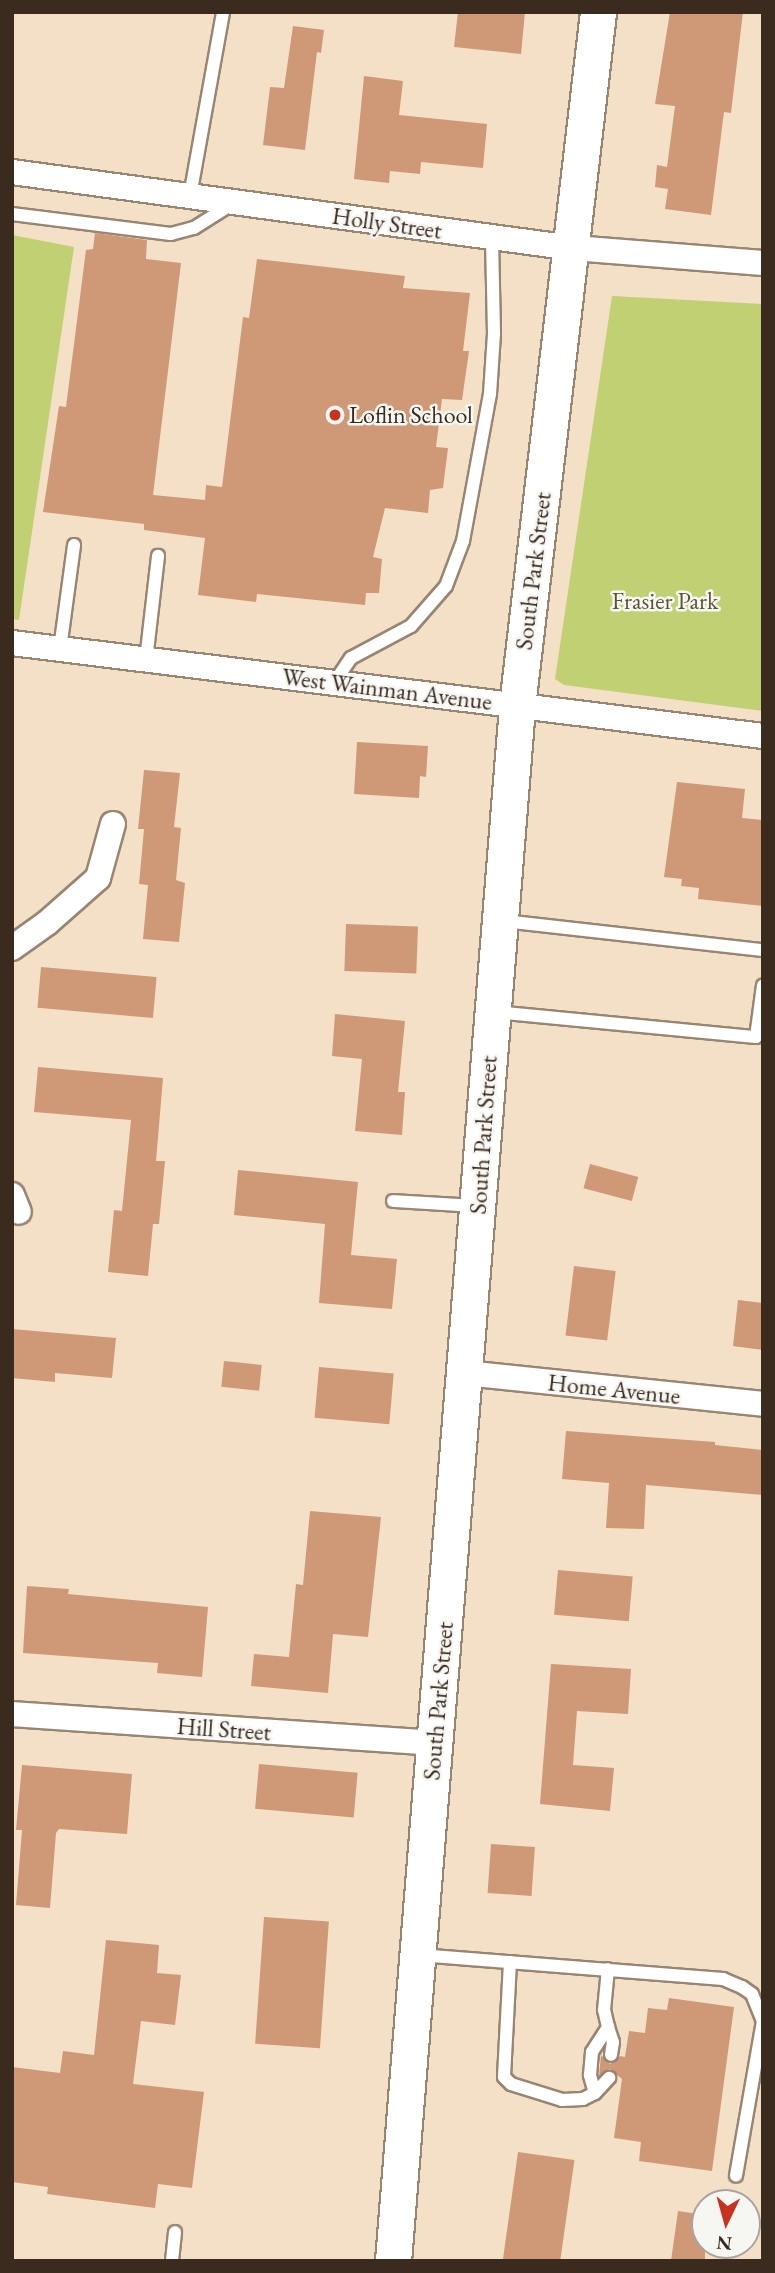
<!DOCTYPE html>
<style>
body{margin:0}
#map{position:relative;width:775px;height:2273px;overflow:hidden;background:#f4e0c6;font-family:"EB Garamond",serif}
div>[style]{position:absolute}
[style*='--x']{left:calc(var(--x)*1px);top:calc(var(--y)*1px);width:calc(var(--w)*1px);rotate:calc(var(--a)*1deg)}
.green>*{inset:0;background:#c1d072}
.building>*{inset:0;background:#cf9877;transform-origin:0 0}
.roads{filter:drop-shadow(2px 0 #988572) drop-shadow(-2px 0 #988572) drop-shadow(0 2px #988572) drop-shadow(0 -2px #988572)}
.service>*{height:12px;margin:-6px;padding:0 6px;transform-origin:6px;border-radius:6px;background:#fff}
.minor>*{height:24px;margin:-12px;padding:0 12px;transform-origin:12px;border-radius:12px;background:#fff}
.secondary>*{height:35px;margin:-17.5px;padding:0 17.5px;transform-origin:17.5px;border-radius:17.5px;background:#fff}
.dots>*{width:19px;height:19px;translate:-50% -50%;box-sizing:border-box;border:4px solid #f6f6f2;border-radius:50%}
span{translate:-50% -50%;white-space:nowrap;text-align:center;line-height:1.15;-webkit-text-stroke:5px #f6f6f2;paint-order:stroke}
.street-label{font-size:24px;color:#3b2a1e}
.poi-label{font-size:24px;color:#3b2a1e}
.left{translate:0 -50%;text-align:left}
.park-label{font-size:24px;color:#5c5433}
.frame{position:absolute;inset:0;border:14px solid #3b2a1e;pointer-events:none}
.north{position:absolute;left:691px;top:2189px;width:70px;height:70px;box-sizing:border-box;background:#f6f6f2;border:2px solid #aba49d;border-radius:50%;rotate:185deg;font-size:19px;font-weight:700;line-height:28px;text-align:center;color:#3b2a1e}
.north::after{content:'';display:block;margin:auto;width:24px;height:32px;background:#c8321e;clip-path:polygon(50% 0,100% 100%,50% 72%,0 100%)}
</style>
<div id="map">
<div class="green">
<div style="clip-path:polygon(12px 235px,74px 247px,19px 620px,12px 619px)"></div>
<div style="clip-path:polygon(612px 296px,763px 304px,763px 711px,564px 685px,555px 679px)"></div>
</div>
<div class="building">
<div style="clip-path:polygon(458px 12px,525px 12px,521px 54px,454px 47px)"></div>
<div style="clip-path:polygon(670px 12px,743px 12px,731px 113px,724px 112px,711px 215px,665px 209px,668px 189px,655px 187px,657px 165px,667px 167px,675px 106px,655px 104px)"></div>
<div style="clip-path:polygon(293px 26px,324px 30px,321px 53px,317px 52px,305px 150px,263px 145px,270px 87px,284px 88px)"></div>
<div style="clip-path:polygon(364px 76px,403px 81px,399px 115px,487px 124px,483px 168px,421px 162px,420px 174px,390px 171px,389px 183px,354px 179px)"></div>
<div style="clip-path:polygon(95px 233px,147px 240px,146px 259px,181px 263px,153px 495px,205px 500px,206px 485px,222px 487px,243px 317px,249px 318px,257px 259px,405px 276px,403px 288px,470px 293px,463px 351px,469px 351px,462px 400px,442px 399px,436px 447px,448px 448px,443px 488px,430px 490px,428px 513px,385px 508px,373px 557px,382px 559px,379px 593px,366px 593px,365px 605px,257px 594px,256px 602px,198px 595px,205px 538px,144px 530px,144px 524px,43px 512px,59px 406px,66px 407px,86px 250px,93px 249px)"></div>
<div style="clip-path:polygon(357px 742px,428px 746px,426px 777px,420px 776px,419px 798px,354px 794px)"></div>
<div style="clip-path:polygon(144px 770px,180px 773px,174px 827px,181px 828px,176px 880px,185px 883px,179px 942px,143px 939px,148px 885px,139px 884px,144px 829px,138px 829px)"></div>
<div style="clip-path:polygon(677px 782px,745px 789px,742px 818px,763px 820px,763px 906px,698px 899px,699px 888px,681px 886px,682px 879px,664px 877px)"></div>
<div style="left:346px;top:924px;width:72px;height:47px;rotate:2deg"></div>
<div style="left:41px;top:967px;width:116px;height:41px;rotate:5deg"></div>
<div style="clip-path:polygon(335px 1014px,405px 1021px,398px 1092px,405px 1092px,402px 1135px,355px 1131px,362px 1059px,332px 1056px)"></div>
<div style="clip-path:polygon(38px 1067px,163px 1078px,156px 1161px,165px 1161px,159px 1224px,153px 1224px,148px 1276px,108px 1272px,114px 1210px,122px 1211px,131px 1120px,34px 1112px)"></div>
<div style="left:590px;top:1164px;width:50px;height:25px;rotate:15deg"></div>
<div style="clip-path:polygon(238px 1170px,358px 1182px,351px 1255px,397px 1259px,392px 1309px,319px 1303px,325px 1224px,234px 1215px)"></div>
<div style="left:574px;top:1266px;width:42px;height:70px;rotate:7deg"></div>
<div style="clip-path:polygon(738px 1300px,763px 1303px,763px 1350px,733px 1346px)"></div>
<div style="clip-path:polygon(12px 1329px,116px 1338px,112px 1378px,55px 1373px,55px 1382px,12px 1378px)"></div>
<div style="left:224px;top:1361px;width:38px;height:26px;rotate:6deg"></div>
<div style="left:319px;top:1367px;width:75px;height:51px;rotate:5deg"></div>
<div style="clip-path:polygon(566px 1431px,715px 1442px,715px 1445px,763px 1450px,763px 1495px,646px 1485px,644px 1529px,606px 1528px,609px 1483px,562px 1479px)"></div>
<div style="clip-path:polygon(310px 1511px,381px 1517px,368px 1637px,333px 1634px,328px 1693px,251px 1686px,254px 1654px,289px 1657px,296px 1584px,303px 1585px)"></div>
<div style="left:558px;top:1570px;width:75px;height:45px;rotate:5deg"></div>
<div style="clip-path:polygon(27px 1586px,69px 1589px,68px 1594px,208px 1607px,202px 1677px,157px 1673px,158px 1663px,23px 1653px)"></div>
<div style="clip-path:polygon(551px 1664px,631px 1669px,628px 1714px,577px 1711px,573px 1765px,614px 1768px,610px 1811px,540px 1804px)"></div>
<div style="left:259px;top:1764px;width:99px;height:45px;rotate:5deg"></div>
<div style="clip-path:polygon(22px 1765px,132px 1774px,127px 1834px,59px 1829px,56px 1833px,50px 1908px,16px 1905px,22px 1830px,16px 1830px)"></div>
<div style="left:491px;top:1844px;width:44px;height:49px;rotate:4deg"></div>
<div style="left:264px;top:1917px;width:65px;height:127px;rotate:4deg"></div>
<div style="clip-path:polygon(106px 1940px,159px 1945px,157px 1973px,181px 1975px,175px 2025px,141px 2021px,133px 2084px,204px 2092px,192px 2188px,158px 2184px,155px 2208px,47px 2194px,48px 2187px,12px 2182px,12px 2067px,60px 2073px,63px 2051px,94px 2055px)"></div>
<div style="clip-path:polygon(669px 1998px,734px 2007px,712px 2171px,639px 2161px,641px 2142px,614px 2138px,622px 2079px,610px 2069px,599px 2076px,601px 2055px,610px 2064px,620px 2056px,625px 2057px,629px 2031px,645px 2033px,648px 2008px,667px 2010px)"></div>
<div style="left:518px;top:2152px;width:57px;height:110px;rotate:8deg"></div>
<div style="clip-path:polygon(678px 2211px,705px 2215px,705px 2261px,671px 2261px)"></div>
</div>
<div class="roads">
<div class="service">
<div style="--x:190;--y:196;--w:187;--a:-79.8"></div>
<div style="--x:12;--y:214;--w:160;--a:7.2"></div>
<div style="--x:171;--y:234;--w:24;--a:-15"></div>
<div style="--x:194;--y:228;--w:45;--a:-32.3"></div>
<div style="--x:60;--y:649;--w:105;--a:-82.3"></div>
<div style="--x:146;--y:660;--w:105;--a:-83.4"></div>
<div style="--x:334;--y:683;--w:30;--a:-56"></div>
<div style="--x:351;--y:658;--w:68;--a:-28.1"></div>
<div style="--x:411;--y:626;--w:53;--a:-48.8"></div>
<div style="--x:446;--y:586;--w:48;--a:-69.3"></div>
<div style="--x:463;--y:541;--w:149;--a:-79.6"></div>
<div style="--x:490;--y:394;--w:60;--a:-86.2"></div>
<div style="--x:494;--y:334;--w:97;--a:-91.2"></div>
<div style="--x:503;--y:921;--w:262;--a:6.4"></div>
<div style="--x:495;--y:1012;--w:262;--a:5.5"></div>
<div style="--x:756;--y:1037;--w:52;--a:-82.3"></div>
<div style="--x:393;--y:1201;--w:81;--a:3.5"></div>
<div style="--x:419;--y:1955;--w:305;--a:4.5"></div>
<div style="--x:723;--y:1979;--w:21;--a:23"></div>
<div style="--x:742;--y:1987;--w:12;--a:35"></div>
<div style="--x:752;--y:1994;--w:29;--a:68"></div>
<div style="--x:763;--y:2021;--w:157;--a:99.9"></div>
<div style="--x:510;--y:1962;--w:115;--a:93"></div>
<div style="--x:504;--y:2077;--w:10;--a:45"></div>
<div style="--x:511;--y:2084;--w:53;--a:17.4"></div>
<div style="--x:562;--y:2100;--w:21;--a:-3"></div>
<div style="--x:583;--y:2099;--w:13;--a:-27"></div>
<div style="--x:595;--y:2093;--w:19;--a:-106"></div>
<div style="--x:590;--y:2075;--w:23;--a:-85"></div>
<div style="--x:592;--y:2052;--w:30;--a:-57"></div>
<div style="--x:608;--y:2027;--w:17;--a:-103"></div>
<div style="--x:604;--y:2010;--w:41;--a:-84.4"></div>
<div style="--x:608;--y:2027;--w:16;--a:72"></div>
<div style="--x:613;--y:2042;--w:13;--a:99"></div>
<div style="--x:595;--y:2093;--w:21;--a:-47"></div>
<div style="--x:172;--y:2261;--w:29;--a:-84"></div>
</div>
<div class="minor">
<div style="--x:12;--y:172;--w:566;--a:7.72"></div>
<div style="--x:573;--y:248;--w:191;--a:4.5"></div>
<div style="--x:12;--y:643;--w:757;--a:7.06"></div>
<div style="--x:12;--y:948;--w:43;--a:-35.5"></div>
<div style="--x:47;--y:923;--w:68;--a:-41.4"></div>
<div style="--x:98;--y:878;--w:56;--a:-74.5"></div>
<div style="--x:12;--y:1195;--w:18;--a:68"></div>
<div style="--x:465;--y:1373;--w:300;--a:5.9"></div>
<div style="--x:12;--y:1714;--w:424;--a:3.9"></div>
</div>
<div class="secondary">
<div style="--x:393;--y:2261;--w:1560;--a:-85.44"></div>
<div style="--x:517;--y:706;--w:699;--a:-83.34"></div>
</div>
</div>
<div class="dots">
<div style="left:335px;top:415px;background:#c8321e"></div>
</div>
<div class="street-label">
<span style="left:387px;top:223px;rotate:8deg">Holly Street</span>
<span style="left:533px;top:571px;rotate:-83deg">South Park Street</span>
<span style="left:387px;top:689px;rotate:7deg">West Wainman Avenue</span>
<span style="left:483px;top:1135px;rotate:-86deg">South Park Street</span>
<span style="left:614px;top:1389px;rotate:6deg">Home Avenue</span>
<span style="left:438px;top:1701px;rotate:-85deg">South Park Street</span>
<span style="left:224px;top:1729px;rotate:4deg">Hill Street</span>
</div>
<div class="poi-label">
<span class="left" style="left:349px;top:415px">Loflin School</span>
</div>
<div class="park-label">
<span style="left:665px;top:601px">Frasier Park</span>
</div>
<div class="frame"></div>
<div class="north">N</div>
</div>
